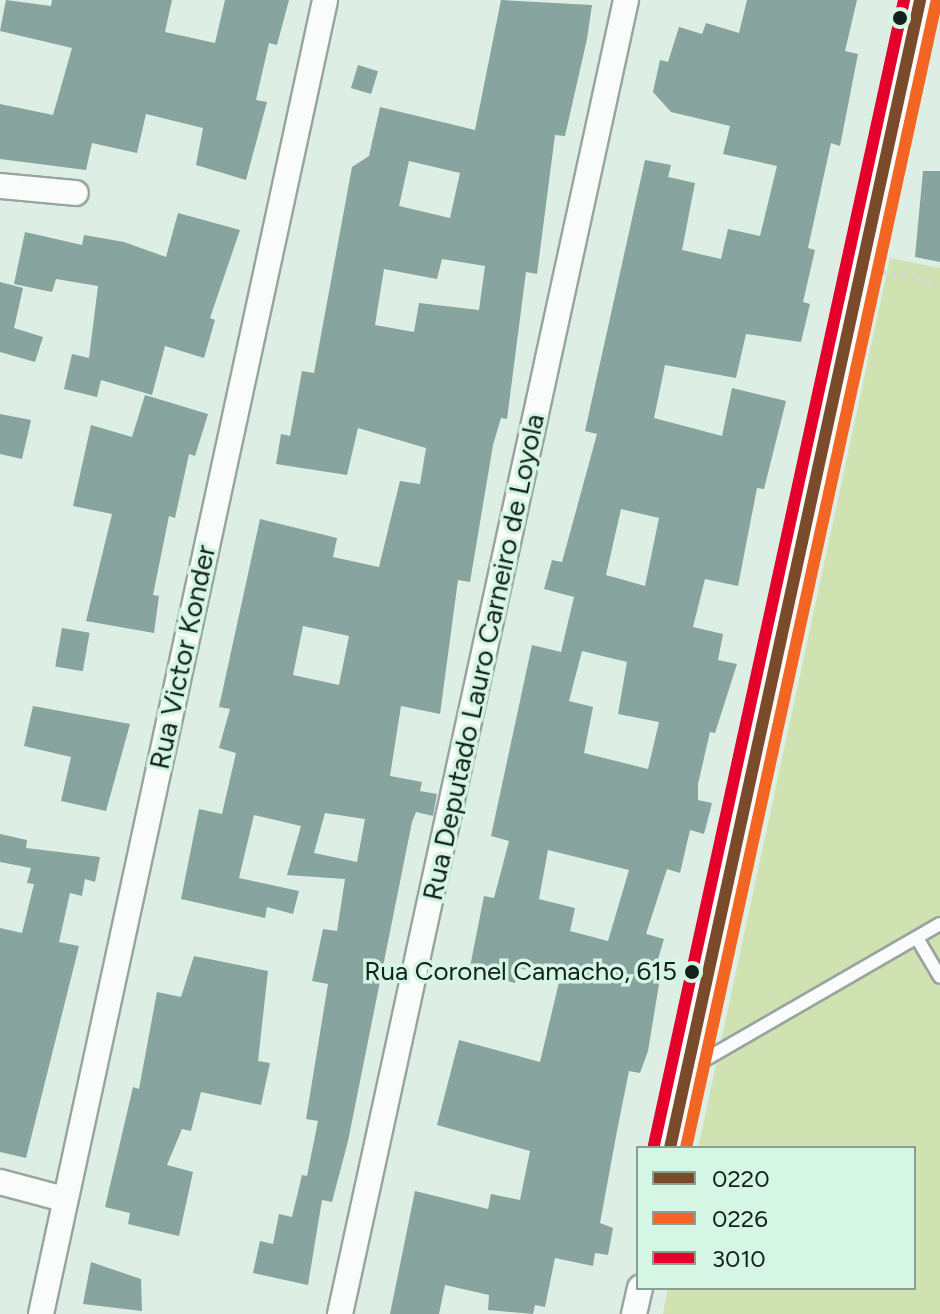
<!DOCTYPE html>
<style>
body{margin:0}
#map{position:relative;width:940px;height:1314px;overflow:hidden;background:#ddeee5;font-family:Figtree,sans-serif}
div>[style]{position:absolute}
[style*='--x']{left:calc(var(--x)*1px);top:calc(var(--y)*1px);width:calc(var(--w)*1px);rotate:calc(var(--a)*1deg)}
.green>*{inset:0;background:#d0e1b2}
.building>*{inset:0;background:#87a49e;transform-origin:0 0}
.path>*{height:5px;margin-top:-2.5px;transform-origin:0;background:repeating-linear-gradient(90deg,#d0d6d3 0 4px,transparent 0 10px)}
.roads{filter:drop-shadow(2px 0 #98a59f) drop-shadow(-2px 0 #98a59f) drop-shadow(0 2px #98a59f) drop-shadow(0 -2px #98a59f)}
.lane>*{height:12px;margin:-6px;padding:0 6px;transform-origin:6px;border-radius:6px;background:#fafcfb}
.street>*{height:24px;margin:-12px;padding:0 12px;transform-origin:12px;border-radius:12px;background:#fafcfb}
.bus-1>*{height:12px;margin:-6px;padding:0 6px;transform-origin:6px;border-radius:6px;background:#7a4b2a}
.bus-2>*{height:12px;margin:-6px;padding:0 6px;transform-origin:6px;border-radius:6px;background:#f26522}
.bus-3>*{height:12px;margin:-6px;padding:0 6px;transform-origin:6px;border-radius:6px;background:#e4002b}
.dots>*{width:22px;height:22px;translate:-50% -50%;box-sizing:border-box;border:4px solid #d5f6e5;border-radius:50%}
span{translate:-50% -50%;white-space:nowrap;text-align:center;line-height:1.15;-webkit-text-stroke:7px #d5f6e5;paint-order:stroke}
.bus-label{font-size:26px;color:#14201b}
.right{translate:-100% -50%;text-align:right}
.street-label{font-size:28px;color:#14201b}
.legend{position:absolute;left:636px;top:1146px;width:280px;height:144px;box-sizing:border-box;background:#d5f6e5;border:2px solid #88a094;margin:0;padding:10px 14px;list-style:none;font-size:24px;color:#14201b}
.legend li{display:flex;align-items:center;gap:16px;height:40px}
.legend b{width:40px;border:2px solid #88a094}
</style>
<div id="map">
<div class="green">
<div style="clip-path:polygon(890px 258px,940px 268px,940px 1314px,663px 1314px,668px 1288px,914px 1288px,914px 1148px,698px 1148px)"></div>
</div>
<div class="building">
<div style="clip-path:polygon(6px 0,51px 6px,52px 0,172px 0,165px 32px,215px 43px,225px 0,289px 0,277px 45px,269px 43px,256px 100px,267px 102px,246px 180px,196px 165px,203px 128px,146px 114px,137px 153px,92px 143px,86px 170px,0 159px,0 104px,53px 115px,72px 48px,0 31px)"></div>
<div style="clip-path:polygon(evenodd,501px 0,592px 5px,587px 39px,565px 136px,555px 135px,537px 274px,526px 272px,507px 419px,501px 418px,493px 445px,470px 582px,458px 580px,440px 714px,401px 706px,390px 776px,422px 782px,420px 791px,437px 794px,433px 816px,416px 812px,412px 822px,348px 1141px,332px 1202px,322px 1200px,308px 1285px,253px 1273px,260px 1241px,273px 1244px,279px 1214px,292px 1217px,302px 1175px,307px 1176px,318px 1121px,306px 1119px,328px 984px,312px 981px,323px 929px,337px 931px,345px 879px,287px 875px,301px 826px,254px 815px,239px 878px,299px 891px,293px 914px,267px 907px,265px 918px,181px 899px,199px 809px,222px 814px,236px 753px,219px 748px,230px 709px,219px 707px,260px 519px,337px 538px,333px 557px,379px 567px,400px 481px,420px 484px,426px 448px,358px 428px,347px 475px,276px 464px,281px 434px,290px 436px,302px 371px,314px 373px,352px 167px,369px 156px,380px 107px,475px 130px,501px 0,409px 161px,460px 173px,450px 218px,399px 206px,409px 161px,501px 0,442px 259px,485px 266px,479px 310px,419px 303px,414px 332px,375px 325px,384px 269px,437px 279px,442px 259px,501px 0,303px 626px,349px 636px,339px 685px,293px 675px,303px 626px,501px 0,325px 813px,365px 819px,357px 862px,314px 853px,325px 813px)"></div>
<div style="clip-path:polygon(evenodd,747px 0,857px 0,845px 51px,858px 54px,840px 146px,831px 143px,808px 248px,815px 250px,803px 302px,810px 304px,801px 342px,746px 334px,736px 378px,665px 365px,654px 418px,722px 436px,732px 388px,786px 401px,764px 489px,757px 488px,738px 586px,705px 579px,693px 627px,723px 634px,718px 660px,737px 664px,715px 733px,710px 732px,698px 784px,698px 800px,712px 803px,704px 834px,690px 830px,680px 873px,667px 869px,646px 934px,664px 939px,653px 976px,660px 978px,648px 1051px,640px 1073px,629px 1071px,617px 1131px,600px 1223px,613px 1228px,608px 1255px,595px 1253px,593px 1266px,555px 1258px,545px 1307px,535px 1305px,533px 1314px,488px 1310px,489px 1295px,445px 1285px,439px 1314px,390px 1314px,415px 1191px,488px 1209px,491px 1194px,520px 1200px,530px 1151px,437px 1125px,459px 1040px,540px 1062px,560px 978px,519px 968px,515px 983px,469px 972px,484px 896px,494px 898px,509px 841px,491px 836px,532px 645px,561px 652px,574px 597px,544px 589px,552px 560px,562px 562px,597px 434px,585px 431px,645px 160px,671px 165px,668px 177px,695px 183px,682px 250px,721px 259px,728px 229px,760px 236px,777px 166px,723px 154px,730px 126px,671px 112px,653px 92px,660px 60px,668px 62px,679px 27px,702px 34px,706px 23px,739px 33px,747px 0,621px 509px,659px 518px,645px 586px,606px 575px,621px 509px,747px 0,582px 651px,627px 662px,618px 714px,659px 722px,648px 769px,584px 753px,593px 707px,569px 701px,582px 651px,747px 0,548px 850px,629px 870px,608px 941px,570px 931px,575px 908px,539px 899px,548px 850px)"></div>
<div style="left:358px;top:65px;width:21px;height:24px;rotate:17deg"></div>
<div style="clip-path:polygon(923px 171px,940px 171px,940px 262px,915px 257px)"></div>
<div style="clip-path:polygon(178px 213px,240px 230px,210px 318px,215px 320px,204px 358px,165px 346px,152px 395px,101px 380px,97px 397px,64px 389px,72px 354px,89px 358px,98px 286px,56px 279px,52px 292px,14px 284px,25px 232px,82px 245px,84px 235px,124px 242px,166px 257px)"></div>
<div style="clip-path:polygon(0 282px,23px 288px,14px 328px,43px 337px,35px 362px,0 352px)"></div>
<div style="clip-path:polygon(145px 395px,208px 414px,195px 456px,189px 454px,175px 518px,169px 516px,153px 595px,159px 596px,154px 633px,86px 621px,112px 514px,73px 506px,91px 425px,132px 437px)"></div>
<div style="clip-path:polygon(0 414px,31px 420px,22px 459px,0 454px)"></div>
<div style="left:62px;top:628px;width:28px;height:39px;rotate:10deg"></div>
<div style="clip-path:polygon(33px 706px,130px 724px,106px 811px,61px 801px,71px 757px,24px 746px)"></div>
<div style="clip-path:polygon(0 834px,27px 840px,26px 848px,100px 857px,95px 882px,85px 879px,82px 896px,70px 893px,59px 942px,79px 946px,26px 1158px,0 1152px,0 928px,22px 933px,34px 884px,27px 883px,31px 868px,0 862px)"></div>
<div style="clip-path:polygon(194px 956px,268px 971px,258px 1061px,270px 1063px,261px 1105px,201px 1092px,191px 1131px,182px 1129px,167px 1165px,193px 1172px,179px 1236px,128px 1224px,130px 1213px,105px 1207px,133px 1087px,139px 1089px,157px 992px,181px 997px)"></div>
<div style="clip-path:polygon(91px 1262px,141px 1279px,142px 1311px,83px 1304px)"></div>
</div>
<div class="path">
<div style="--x:882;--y:271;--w:59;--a:11.7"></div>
</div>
<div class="roads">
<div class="lane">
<div style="--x:917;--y:938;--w:45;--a:59.5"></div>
<div style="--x:687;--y:1070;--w:292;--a:-30"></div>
</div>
<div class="street">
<div style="--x:0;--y:186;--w:76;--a:5.3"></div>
<div style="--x:670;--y:1148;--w:1175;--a:-77.71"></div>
<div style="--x:0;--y:1182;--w:66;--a:14.9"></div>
<div style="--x:41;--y:1314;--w:1344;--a:-77.8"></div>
<div style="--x:340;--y:1314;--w:1345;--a:-77.72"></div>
<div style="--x:634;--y:1314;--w:27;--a:-77"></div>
</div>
</div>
<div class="bus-1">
<div style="--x:670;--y:1148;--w:1175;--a:-77.71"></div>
</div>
<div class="bus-2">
<div style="--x:686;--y:1148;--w:1172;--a:-77.68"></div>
</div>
<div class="bus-3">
<div style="--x:654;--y:1145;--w:1172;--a:-77.68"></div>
</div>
<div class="dots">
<div style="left:900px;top:18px;background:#14201b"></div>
<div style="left:692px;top:972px;background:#14201b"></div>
</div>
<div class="bus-label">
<span class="right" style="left:677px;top:972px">Rua Coronel Camacho, 615</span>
</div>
<div class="street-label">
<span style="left:182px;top:657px;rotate:-78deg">Rua Victor Konder</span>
<span style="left:483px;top:657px;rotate:-78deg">Rua Deputado Lauro Carneiro de Loyola</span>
</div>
<ul class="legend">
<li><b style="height:10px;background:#7a4b2a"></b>0220</li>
<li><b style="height:10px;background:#f26522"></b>0226</li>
<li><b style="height:10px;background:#e4002b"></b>3010</li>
</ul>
</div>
